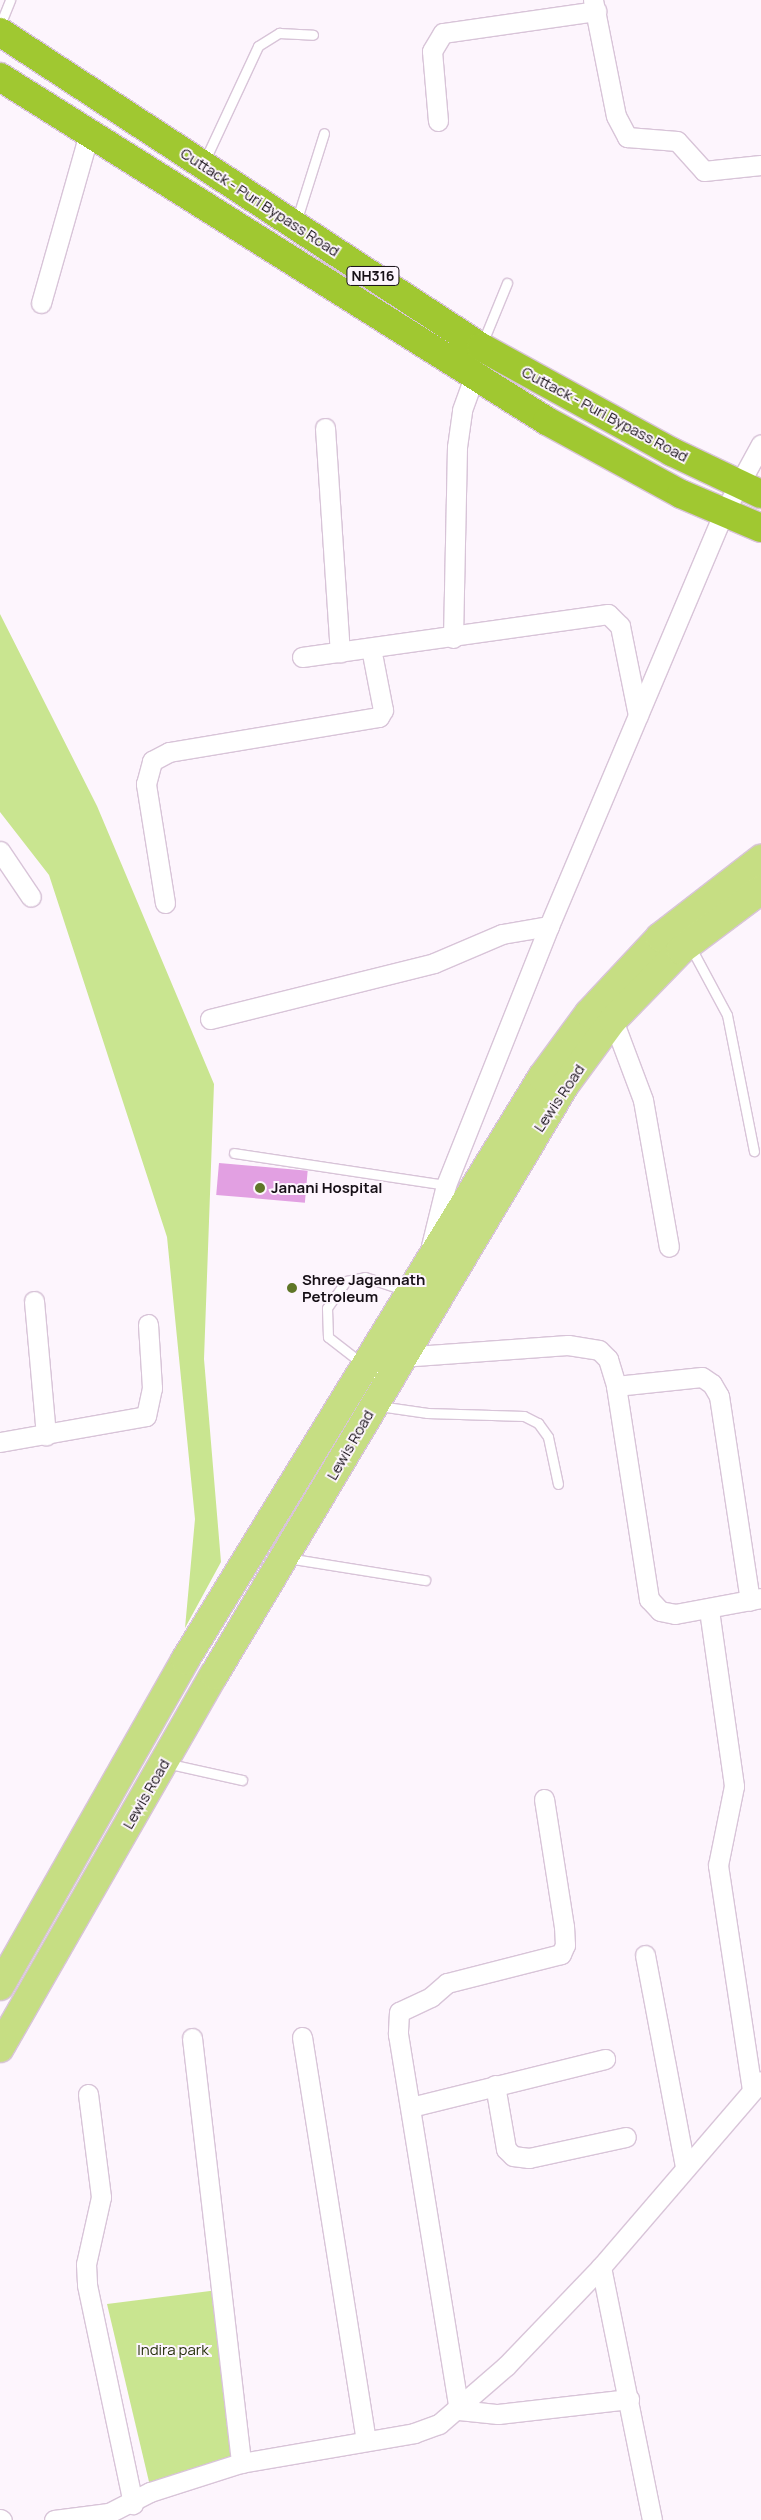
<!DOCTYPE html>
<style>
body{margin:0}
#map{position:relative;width:761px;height:2520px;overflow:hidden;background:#fdf5fd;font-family:Manrope,sans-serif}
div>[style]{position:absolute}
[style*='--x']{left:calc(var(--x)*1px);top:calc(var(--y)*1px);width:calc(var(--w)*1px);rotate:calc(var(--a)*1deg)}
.green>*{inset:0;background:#c9e590}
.building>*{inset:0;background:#e2a0e2;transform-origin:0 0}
.roads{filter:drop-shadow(1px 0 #d8c4d8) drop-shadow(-1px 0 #d8c4d8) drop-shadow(0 1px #d8c4d8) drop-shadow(0 -1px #d8c4d8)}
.lane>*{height:9px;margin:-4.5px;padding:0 4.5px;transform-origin:4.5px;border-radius:4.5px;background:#fff}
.street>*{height:19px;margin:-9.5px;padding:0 9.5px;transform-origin:9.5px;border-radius:9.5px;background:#fff}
.primary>*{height:28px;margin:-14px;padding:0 14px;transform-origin:14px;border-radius:14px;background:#c6de83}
.highway>*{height:28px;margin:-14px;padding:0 14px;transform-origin:14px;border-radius:14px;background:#a0c831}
.dots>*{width:14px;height:14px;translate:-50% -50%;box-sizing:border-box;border:2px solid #fdf5fd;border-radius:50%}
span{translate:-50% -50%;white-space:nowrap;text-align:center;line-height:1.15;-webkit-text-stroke:4px #fdf5fd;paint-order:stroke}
.shield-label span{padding:1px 4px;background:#fdf5fd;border:1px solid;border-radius:4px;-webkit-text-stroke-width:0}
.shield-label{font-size:14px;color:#171017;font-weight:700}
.street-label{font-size:15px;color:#171017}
.poi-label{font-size:15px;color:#171017;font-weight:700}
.left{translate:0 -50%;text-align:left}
.park-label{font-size:15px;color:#26310c}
</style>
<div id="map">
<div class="green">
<div style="clip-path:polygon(0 614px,97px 806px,214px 1084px,204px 1359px,221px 1562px,185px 1628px,195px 1519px,167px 1237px,49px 875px,0 812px)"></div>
<div style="clip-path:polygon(218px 2290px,242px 2456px,150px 2486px,107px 2304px)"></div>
</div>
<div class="building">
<div style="left:219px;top:1163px;width:89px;height:32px;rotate:5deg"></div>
</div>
<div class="roads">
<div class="lane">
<div style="--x:0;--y:25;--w:27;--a:-68"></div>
<div style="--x:204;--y:162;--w:128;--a:-65"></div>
<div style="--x:258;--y:46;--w:25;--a:-32"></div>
<div style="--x:279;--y:33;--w:34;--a:3"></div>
<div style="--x:296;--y:222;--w:93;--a:-72.5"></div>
<div style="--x:482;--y:344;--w:66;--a:-67.7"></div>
<div style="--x:690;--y:946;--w:78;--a:61.8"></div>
<div style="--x:727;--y:1015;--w:139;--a:78.8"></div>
<div style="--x:234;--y:1153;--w:214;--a:8.6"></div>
<div style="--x:386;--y:1382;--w:73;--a:-142.2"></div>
<div style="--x:328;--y:1337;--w:29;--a:-92"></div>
<div style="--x:327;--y:1308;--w:33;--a:-55"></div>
<div style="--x:346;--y:1281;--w:19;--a:-12"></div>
<div style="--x:365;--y:1277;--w:44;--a:18.4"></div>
<div style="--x:379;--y:1406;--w:49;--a:8.3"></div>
<div style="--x:427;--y:1413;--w:97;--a:1.8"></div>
<div style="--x:524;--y:1416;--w:16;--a:27"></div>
<div style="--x:538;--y:1423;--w:17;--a:54"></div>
<div style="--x:548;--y:1437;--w:48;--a:78"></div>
<div style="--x:287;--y:1558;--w:140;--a:9.1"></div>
<div style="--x:166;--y:1763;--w:78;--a:12.6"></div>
</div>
<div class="street">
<div style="--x:593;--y:0;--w:118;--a:78.8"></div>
<div style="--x:616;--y:116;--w:24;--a:62"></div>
<div style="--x:627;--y:137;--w:50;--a:4.6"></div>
<div style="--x:677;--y:141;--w:40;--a:48"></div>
<div style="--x:704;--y:171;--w:57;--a:-6"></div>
<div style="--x:438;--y:121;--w:70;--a:-94.9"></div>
<div style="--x:432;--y:51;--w:21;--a:-59"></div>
<div style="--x:443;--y:33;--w:155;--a:-8.2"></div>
<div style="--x:41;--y:303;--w:177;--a:-74.2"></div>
<div style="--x:325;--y:428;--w:225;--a:86.2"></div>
<div style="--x:453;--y:638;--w:191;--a:-88.8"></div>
<div style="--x:457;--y:447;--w:37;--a:-82"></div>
<div style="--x:462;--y:410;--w:35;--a:-70"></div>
<div style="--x:302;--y:657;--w:309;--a:-8"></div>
<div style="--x:608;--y:614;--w:17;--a:45"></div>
<div style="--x:620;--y:626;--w:91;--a:78.6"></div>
<div style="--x:0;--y:851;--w:55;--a:56"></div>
<div style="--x:165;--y:903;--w:121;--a:-99.1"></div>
<div style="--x:146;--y:784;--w:24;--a:-75"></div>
<div style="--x:152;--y:761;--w:19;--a:-28"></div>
<div style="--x:169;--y:752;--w:213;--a:-9.5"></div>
<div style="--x:379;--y:717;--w:8;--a:-60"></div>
<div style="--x:383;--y:710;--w:63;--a:-101"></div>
<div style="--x:210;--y:1019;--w:231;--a:-14"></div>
<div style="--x:434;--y:963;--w:74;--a:-23.1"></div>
<div style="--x:502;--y:934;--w:48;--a:-9.7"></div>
<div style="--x:613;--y:1020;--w:85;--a:69.4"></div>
<div style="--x:643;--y:1100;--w:149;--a:80"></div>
<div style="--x:431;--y:1246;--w:63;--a:-76.2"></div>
<div style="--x:446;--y:1185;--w:279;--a:-68.3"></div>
<div style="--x:549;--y:926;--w:449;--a:-67.1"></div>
<div style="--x:724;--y:512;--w:77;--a:-61.4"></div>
<div style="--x:34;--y:1301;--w:135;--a:84.9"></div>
<div style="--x:401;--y:1357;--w:167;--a:-4.1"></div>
<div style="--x:568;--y:1345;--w:31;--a:9"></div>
<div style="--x:599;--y:1350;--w:13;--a:45"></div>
<div style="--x:608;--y:1359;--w:28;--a:73"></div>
<div style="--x:616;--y:1386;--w:216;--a:81.2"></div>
<div style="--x:649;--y:1599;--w:16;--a:47"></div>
<div style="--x:660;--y:1611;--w:15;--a:11"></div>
<div style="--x:675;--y:1614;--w:87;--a:-10.5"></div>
<div style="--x:616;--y:1386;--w:86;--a:-6"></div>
<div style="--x:702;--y:1377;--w:12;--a:35"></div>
<div style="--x:712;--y:1384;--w:14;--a:60"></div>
<div style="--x:719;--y:1396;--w:207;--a:81.4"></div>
<div style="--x:0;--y:1442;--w:148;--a:-10.1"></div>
<div style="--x:146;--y:1416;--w:29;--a:-78"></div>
<div style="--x:152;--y:1388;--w:64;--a:-93.6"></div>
<div style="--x:709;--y:1610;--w:178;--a:81.9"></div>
<div style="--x:734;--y:1786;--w:81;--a:101.4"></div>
<div style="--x:718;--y:1865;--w:228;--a:81.4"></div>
<div style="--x:544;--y:1799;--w:129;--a:81.1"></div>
<div style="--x:564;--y:1926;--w:19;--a:87"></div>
<div style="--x:565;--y:1945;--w:10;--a:114"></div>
<div style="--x:561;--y:1954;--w:118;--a:165.7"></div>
<div style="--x:447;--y:1983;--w:21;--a:139"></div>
<div style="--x:431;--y:1997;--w:35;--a:155"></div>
<div style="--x:399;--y:2012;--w:22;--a:93"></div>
<div style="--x:398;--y:2034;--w:381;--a:80.8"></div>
<div style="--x:459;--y:2410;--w:39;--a:6"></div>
<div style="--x:498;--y:2414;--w:132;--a:-6.5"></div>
<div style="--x:645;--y:1955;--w:216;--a:79.3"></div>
<div style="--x:302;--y:2037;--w:409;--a:81"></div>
<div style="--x:192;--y:2038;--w:428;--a:83.4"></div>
<div style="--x:495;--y:2085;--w:65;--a:80.2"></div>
<div style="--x:506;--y:2149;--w:10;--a:45"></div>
<div style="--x:513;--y:2156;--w:16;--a:7"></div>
<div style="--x:529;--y:2158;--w:99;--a:-12.2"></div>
<div style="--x:88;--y:2094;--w:104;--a:82.8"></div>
<div style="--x:101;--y:2197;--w:69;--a:102.6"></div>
<div style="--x:86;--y:2264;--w:21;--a:87"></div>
<div style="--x:87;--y:2285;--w:224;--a:78.1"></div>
<div style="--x:411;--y:2107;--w:200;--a:-13.9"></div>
<div style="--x:601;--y:2267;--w:258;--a:78.6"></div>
<div style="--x:0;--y:2519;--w:2;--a:27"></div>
<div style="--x:54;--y:2520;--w:55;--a:-7.3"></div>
<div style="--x:109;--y:2513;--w:46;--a:-27.1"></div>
<div style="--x:150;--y:2492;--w:96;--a:-17.7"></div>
<div style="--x:241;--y:2463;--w:176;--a:-9.8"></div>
<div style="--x:414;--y:2433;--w:27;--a:-20"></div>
<div style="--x:439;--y:2424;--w:89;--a:-40.9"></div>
<div style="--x:506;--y:2366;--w:137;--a:-46.2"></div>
<div style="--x:601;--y:2267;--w:245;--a:-49.3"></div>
</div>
<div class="primary">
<div style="--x:0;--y:1986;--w:375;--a:-60.4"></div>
<div style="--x:185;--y:1660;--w:684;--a:-58.52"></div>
<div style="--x:542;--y:1077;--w:79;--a:-53.7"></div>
<div style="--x:589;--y:1013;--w:104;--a:-46.9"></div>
<div style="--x:660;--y:937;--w:128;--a:-37.7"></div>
<div style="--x:0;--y:2048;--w:430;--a:-60.2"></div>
<div style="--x:214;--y:1675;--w:687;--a:-59.25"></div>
<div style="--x:565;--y:1085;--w:81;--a:-53.6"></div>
<div style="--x:613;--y:1020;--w:98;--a:-45.8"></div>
<div style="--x:681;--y:950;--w:100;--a:-36.9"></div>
</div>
<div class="highway">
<div style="--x:0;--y:32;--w:575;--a:33.22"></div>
<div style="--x:481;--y:347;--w:218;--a:28.8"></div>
<div style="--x:672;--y:452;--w:98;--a:25.3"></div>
<div style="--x:0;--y:77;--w:646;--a:32.17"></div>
<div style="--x:547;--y:421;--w:153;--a:28.6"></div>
<div style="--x:681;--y:494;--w:87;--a:23"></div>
</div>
</div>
<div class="dots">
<div style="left:260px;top:1188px;background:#5f7627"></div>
<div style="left:292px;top:1288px;background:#5f7627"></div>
</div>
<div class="shield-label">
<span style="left:373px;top:276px">NH316</span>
</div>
<div class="street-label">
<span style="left:260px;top:202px;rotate:33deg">Cuttack - Puri Bypass Road</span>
<span style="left:605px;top:414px;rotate:28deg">Cuttack - Puri Bypass Road</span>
<span style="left:559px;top:1098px;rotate:-56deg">Lewis Road</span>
<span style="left:350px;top:1445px;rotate:-60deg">Lewis Road</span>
<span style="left:146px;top:1794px;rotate:-60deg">Lewis Road</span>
</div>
<div class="poi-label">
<span class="left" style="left:271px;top:1188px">Janani Hospital</span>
<span class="left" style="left:302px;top:1288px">Shree Jagannath<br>Petroleum</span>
</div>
<div class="park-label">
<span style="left:173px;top:2350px">Indira park</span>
</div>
</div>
